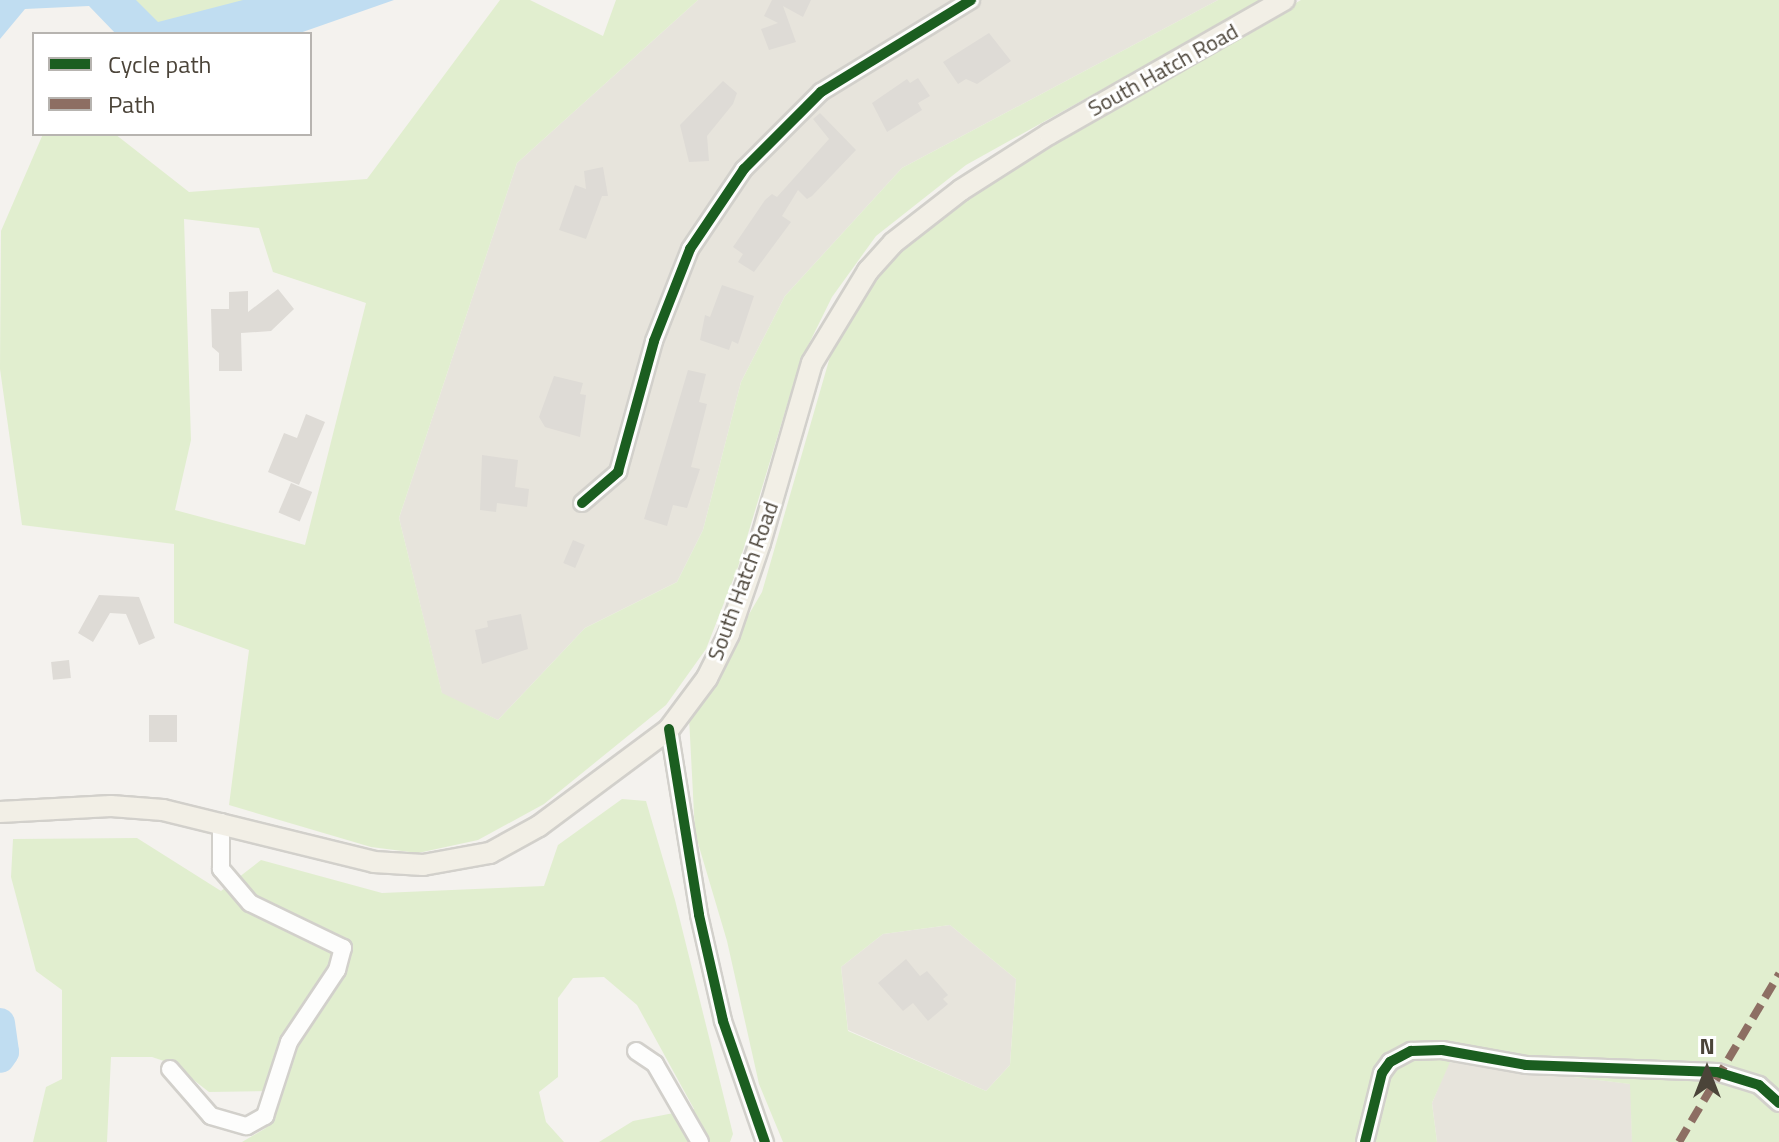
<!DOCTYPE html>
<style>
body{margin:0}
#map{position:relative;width:1779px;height:1142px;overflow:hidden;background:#f4f2ee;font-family:"Titillium Web",sans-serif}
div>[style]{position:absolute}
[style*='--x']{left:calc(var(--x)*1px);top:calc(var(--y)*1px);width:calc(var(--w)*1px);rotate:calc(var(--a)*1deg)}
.residential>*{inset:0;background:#e7e4dc}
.green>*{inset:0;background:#e1eecf}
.water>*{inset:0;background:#c0ddf1}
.river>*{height:30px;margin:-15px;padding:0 15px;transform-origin:15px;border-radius:15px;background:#c0ddf1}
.building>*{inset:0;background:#dedbd6;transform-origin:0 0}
.roads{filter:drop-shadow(2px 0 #d2d0cb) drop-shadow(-2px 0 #d2d0cb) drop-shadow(0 2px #d2d0cb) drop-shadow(0 -2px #d2d0cb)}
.minor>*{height:16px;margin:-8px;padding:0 8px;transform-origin:8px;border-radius:8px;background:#fdfdfc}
.major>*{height:20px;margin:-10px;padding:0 10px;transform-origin:10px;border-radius:10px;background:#f2efe6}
.quiet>*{height:8px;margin-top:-4px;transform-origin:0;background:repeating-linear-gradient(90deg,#8d6e63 0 16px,transparent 0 24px)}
.cycleway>*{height:10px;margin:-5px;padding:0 5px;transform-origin:5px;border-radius:5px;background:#1b5e20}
span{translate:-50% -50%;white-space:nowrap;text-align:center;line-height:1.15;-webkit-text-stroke:6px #fff;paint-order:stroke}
.street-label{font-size:22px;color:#4b4439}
.legend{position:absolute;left:32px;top:32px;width:280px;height:104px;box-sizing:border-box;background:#fff;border:2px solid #b7b4b0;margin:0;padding:10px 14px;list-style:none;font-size:24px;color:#4b4439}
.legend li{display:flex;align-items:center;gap:16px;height:40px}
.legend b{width:40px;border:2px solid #b7b4b0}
.north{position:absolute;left:1667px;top:1030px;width:80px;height:80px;-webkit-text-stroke:6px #fff;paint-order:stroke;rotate:0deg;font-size:22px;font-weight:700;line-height:32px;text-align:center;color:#4b4439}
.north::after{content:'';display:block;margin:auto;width:28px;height:36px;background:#4b4439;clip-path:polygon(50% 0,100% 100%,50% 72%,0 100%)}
</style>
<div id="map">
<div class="residential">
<div style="clip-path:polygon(698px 0,1218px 0,902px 168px,785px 296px,741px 382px,703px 530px,677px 582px,585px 628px,498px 720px,442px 694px,399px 518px,517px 163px)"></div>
<div style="clip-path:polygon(950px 925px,1016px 979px,1010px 1065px,986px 1091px,848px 1030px,841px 967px,883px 934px)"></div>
<div style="clip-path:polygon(1449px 1062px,1631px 1084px,1632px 1142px,1437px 1142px,1432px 1103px)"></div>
</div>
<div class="green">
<div style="clip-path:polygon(105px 0,334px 0,201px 34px,151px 34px)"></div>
<div style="clip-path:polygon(evenodd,500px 0,530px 0,603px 36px,616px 0,698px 0,517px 163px,399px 518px,442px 693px,498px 720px,585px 628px,677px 582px,703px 530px,741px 382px,785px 296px,902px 168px,1218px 0,1263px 0,966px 165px,876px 236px,832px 297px,800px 362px,738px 567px,706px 649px,666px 705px,544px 804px,478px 840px,418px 853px,371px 847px,229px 805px,249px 650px,174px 623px,174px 544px,22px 525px,0 369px,1px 231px,43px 134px,115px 134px,189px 192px,367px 179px,500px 0,184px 219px,259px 228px,273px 272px,366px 303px,305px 545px,175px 510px,191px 440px,184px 219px)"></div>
<div style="clip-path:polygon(evenodd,1301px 0,1779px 0,1779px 1142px,1632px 1142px,1630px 1084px,1450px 1062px,1432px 1103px,1437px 1142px,783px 1142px,759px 1084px,727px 941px,695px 833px,689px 717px,762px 592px,834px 343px,872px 284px,920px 232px,1002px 172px,1301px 0,950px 925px,1016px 979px,1010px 1065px,986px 1091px,848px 1031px,841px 967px,883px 934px,950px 925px)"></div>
<div style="clip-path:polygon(622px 799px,646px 801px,675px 900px,733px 1134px,730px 1142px,599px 1142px,633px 1121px,694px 1109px,637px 1005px,604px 977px,573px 978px,558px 998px,558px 1077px,539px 1092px,546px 1122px,564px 1142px,242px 1142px,266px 1128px,276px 1091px,209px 1092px,173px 1064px,152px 1057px,111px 1057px,107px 1142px,33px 1142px,46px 1087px,62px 1079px,62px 990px,36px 971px,11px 877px,13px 839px,137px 838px,221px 891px,261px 860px,382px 893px,544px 886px,558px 845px)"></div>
</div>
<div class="water">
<div style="clip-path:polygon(0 0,136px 0,158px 22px,243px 0,394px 0,297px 34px,116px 34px,89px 6px,25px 9px,0 39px)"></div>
</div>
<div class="river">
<div style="--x:0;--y:1023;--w:29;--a:82"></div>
<div style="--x:4;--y:1052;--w:7;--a:124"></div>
</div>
<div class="building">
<div style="clip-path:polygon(772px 0,811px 0,803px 17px,783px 6px,796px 42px,769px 50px,761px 29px,778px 23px,764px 16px)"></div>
<div style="clip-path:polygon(989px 33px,1011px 61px,977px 84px,966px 79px,958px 84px,943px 62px)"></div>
<div style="clip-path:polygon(918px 78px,930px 96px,918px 103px,922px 110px,887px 132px,872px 103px,907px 79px,910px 83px)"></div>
<div style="clip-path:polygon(723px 81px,737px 93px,733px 104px,707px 136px,709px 161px,689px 162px,680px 125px)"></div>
<div style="clip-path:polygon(820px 113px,856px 150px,812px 196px,807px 199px,798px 190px,782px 216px,791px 222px,754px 272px,738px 262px,743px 254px,733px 247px,765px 200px,772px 194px,777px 197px,829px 139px,813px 119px)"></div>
<div style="clip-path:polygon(603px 167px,608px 196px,602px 196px,586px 239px,559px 230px,575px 185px,586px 189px,584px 171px)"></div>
<div style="clip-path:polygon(722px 285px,754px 296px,738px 344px,732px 341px,729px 350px,700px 340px,705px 315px,710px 317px)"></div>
<div style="clip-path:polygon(278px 289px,294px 309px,271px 331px,241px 333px,242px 371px,219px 371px,219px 353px,212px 347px,211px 309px,229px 309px,229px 292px,248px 291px,248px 312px)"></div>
<div style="clip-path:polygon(688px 370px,706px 374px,699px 402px,707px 404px,691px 467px,700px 469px,687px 508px,673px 505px,667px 526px,644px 519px)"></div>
<div style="clip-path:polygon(554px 376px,583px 383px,580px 394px,586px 395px,580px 437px,545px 427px,539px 417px)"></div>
<div style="clip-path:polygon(306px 414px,325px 422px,299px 485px,268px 472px,284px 433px,297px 438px)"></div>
<div style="clip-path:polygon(482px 455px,518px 460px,515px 487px,529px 489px,527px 507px,497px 503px,496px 512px,480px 510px)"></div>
<div style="left:291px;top:483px;width:23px;height:32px;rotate:23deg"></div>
<div style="left:573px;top:540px;width:13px;height:25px;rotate:23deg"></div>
<div style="clip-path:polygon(99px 595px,139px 597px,155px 638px,139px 645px,126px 614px,110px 613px,93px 642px,78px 633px)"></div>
<div style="clip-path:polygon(521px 614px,528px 649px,482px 664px,475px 630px,488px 627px,487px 621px)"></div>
<div style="left:69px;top:660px;width:18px;height:18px;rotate:84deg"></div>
<div style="left:149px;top:715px;width:28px;height:27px"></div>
<div style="clip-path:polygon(906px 959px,920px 976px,927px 971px,948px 995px,943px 999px,948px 1004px,928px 1021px,913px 1003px,903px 1011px,878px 983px)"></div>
</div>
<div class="roads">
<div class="minor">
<div style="--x:582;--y:503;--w:48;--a:-40.7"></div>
<div style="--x:618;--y:472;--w:136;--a:-74.6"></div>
<div style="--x:654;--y:341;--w:99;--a:-68.6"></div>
<div style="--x:690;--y:249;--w:97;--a:-56"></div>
<div style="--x:744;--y:169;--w:109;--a:-45"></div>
<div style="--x:821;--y:92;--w:176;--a:-31.5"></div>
<div style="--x:669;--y:729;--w:188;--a:80.8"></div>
<div style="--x:699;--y:915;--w:109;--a:77.2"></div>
<div style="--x:723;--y:1021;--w:128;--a:70.9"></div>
<div style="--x:636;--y:1051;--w:23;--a:34"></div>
<div style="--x:655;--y:1064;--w:90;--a:60"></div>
<div style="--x:170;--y:1069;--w:62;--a:48.9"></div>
<div style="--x:211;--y:1116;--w:37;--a:16"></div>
<div style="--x:247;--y:1126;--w:21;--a:-29"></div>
<div style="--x:265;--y:1116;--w:78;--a:-72"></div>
<div style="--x:289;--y:1042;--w:87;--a:-56.3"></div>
<div style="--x:337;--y:970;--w:23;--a:-75"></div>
<div style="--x:343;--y:948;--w:103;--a:-154.2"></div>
<div style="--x:250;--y:903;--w:45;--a:-130.5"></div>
<div style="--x:221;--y:869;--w:47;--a:-90"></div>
<div style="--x:1365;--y:1142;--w:71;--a:-76.2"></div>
<div style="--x:1382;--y:1073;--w:14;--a:-54"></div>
<div style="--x:1390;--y:1062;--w:24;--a:-28"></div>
<div style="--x:1411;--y:1051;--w:31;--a:-2"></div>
<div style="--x:1442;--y:1050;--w:85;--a:10.1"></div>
<div style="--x:1526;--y:1065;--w:191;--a:2.1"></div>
<div style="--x:1717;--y:1072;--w:44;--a:17.2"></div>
<div style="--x:1759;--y:1085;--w:27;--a:42"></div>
</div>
<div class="major">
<div style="--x:0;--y:812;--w:111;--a:-3.1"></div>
<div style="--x:111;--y:806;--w:52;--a:4.4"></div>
<div style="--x:163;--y:810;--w:217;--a:13.8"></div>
<div style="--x:374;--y:862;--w:49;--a:3.5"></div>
<div style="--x:423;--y:865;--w:68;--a:-10.2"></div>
<div style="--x:490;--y:853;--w:56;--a:-28.9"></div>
<div style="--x:539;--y:826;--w:162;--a:-36.7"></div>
<div style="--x:669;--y:729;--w:64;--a:-53.3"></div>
<div style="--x:707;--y:678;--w:49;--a:-63.4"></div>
<div style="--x:729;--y:634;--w:96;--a:-71.2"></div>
<div style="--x:760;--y:543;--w:187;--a:-73.9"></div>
<div style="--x:812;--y:363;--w:108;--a:-58.7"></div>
<div style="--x:868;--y:271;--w:38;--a:-48"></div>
<div style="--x:893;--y:243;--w:86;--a:-37.9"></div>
<div style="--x:961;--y:190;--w:104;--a:-32.5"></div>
<div style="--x:1049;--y:134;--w:271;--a:-29.7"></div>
</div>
</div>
<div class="quiet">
<div style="--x:1679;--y:1142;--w:196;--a:-59.2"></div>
</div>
<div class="cycleway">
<div style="--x:582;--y:503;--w:48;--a:-40.7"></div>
<div style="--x:618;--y:472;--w:136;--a:-74.6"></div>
<div style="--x:654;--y:341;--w:99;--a:-68.6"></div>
<div style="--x:690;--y:249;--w:97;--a:-56"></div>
<div style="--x:744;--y:169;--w:109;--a:-45"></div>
<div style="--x:821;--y:92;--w:176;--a:-31.5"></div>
<div style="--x:669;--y:729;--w:188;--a:80.8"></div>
<div style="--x:699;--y:915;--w:109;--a:77.2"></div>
<div style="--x:723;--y:1021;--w:128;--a:70.9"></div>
<div style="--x:1365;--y:1142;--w:71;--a:-76.2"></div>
<div style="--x:1382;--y:1073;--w:14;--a:-54"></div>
<div style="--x:1390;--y:1062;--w:24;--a:-28"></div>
<div style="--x:1411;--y:1051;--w:31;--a:-2"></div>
<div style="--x:1442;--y:1050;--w:85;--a:10.1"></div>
<div style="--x:1526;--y:1065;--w:191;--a:2.1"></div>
<div style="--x:1717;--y:1072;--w:44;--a:17.2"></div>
<div style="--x:1759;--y:1085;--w:27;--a:42"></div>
</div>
<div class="street-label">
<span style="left:1163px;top:70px;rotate:-29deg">South Hatch Road</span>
<span style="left:743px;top:581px;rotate:-70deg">South Hatch Road</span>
</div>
<ul class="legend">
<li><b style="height:10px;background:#1b5e20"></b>Cycle path</li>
<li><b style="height:10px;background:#8d6e63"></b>Path</li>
</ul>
<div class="north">N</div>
</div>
